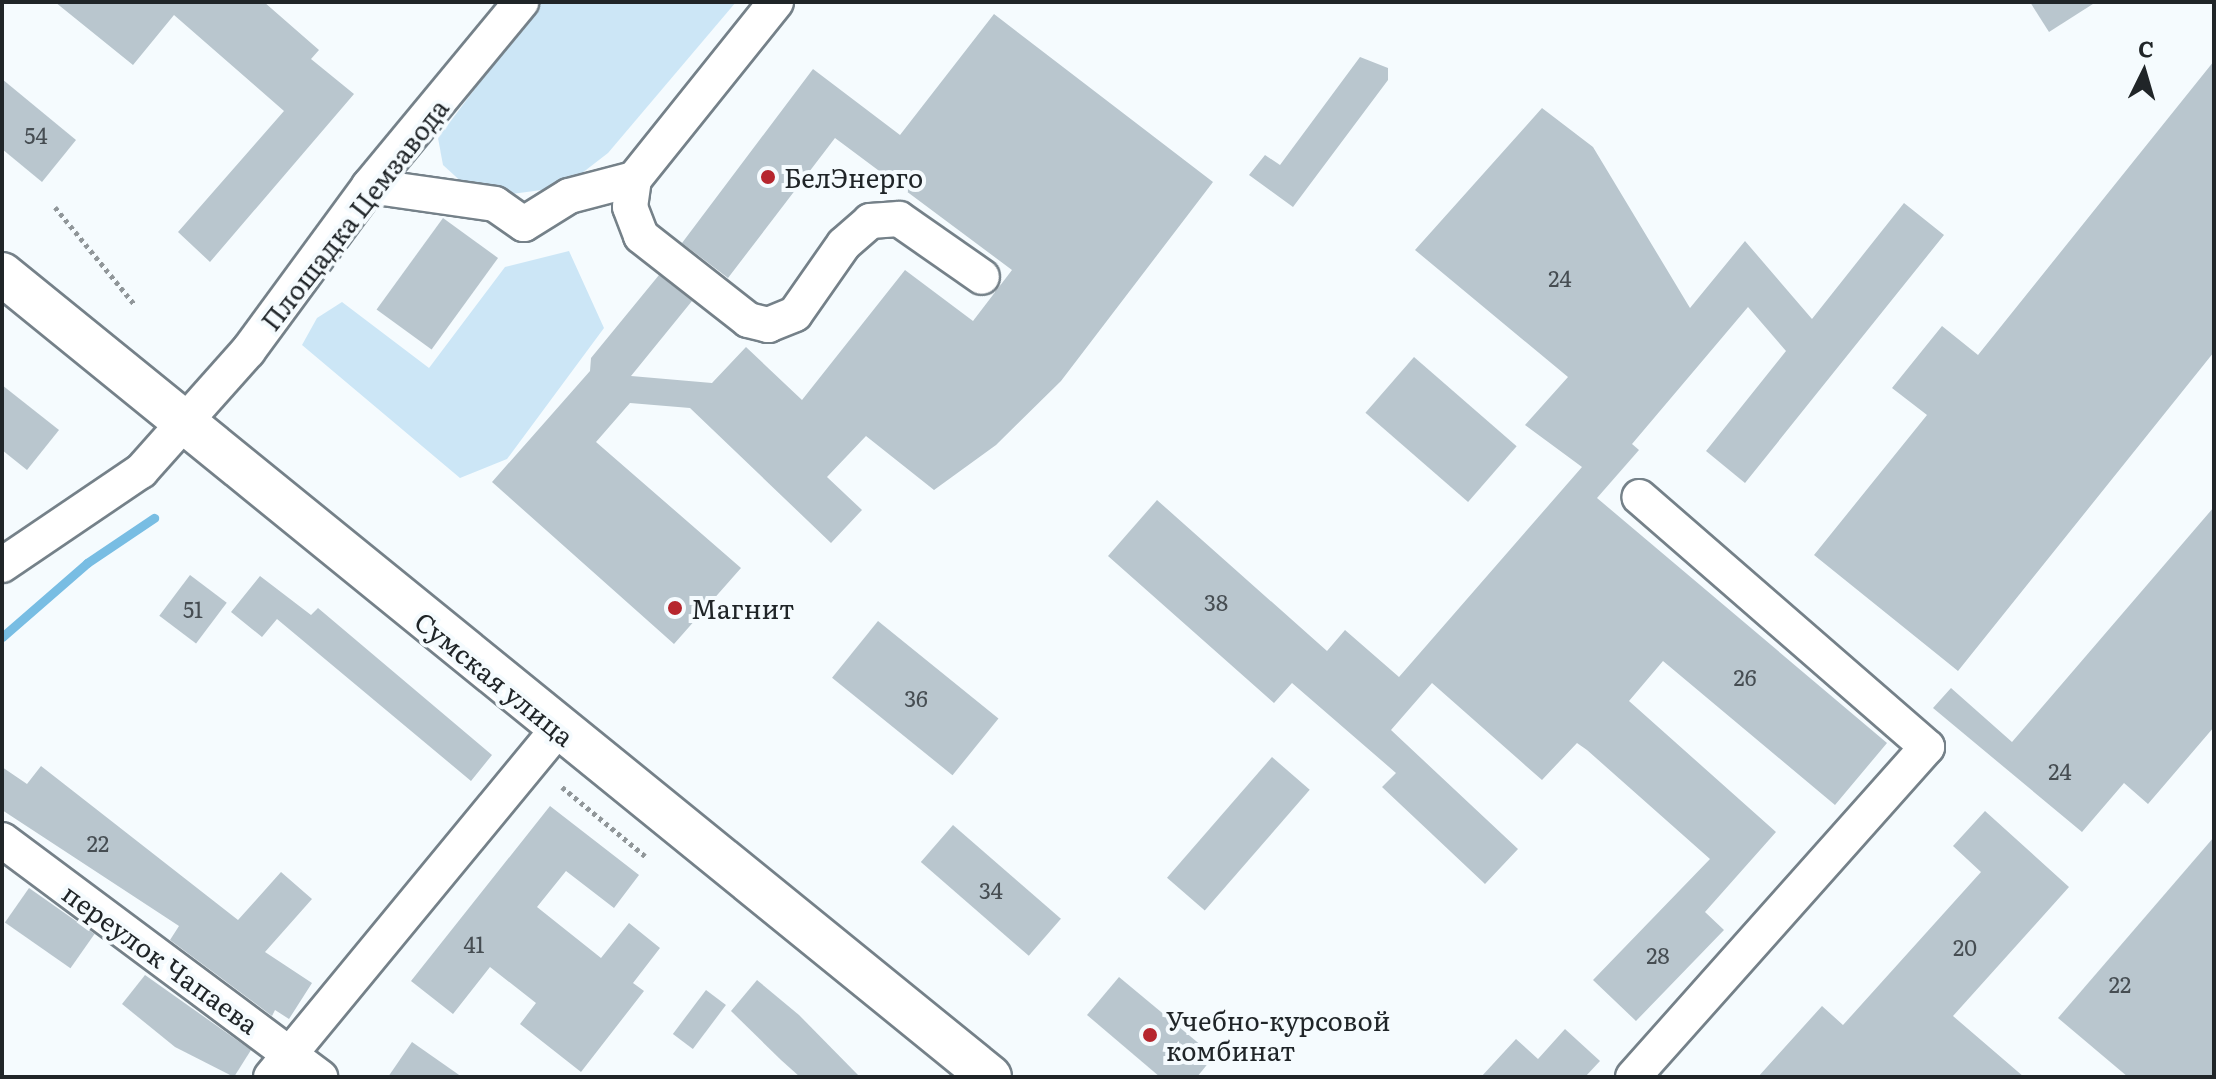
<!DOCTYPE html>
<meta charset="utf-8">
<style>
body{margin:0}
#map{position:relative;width:2216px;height:1079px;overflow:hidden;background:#f5fbfe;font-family:Literata,serif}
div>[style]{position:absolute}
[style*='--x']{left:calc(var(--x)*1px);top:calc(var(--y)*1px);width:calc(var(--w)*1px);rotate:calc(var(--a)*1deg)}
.green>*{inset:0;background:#cce6f6}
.stream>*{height:9px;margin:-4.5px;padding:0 4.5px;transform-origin:4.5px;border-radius:4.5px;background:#78bde3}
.building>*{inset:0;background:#b9c6ce;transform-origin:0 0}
.path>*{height:5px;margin-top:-2.5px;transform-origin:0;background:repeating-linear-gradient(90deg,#909699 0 4px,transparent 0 8px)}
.roads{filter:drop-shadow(2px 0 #758189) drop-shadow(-2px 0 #758189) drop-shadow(0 2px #758189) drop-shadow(0 -2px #758189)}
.minor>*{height:34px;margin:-17px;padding:0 17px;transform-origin:17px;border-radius:17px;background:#fff}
.major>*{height:42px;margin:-21px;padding:0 21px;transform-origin:21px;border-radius:21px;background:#fff}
.dots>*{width:22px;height:22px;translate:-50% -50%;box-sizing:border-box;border:4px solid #f5fbfe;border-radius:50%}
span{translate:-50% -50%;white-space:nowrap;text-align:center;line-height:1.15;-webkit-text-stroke:8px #f5fbfe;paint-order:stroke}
.number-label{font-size:22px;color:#464d52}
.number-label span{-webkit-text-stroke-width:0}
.poi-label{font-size:26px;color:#202528}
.left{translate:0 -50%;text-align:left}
.street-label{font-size:26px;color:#202528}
.frame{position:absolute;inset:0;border:4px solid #202528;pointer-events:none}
.north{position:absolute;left:2104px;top:32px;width:80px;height:80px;-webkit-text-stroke:6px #f5fbfe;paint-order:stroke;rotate:5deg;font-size:22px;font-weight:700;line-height:32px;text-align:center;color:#202528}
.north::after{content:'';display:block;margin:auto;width:28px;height:36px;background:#202528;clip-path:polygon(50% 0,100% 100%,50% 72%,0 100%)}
</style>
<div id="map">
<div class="green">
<div style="clip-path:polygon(540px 2px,736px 2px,608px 153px,564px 187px,505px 195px,466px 186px,443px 165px,438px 138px)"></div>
<div style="clip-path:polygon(569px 251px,604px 328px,507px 459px,460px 478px,302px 345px,317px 318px,342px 302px,429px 368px,505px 267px)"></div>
</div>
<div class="stream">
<div style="--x:2;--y:637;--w:113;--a:-41"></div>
<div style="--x:87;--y:563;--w:81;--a:-33.9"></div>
</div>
<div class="building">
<div style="clip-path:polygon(55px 2px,264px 2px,319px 50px,311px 59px,354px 94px,210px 262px,178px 232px,284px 111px,174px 15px,133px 65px)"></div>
<div style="clip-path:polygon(2030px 2px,2096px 2px,2049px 32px)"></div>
<div style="clip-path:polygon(994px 14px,1213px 182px,1061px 381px,996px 445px,934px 490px,866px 436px,827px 477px,862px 510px,831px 543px,690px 408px,630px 403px,596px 442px,741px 568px,674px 644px,492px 482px,590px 371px,591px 358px,659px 275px,692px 301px,631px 376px,712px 383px,746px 347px,802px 400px,905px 270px,973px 321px,1012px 270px,835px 138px,728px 278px,682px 243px,813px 69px,900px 135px)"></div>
<div style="clip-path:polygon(1360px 57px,1388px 68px,1388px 80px,1293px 207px,1249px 175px,1265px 155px,1280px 165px)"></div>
<div style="clip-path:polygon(2214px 61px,2214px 352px,1958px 671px,1814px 555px,1927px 415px,1892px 388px,1942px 326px,1978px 355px)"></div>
<div style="clip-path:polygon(2px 79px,76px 140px,42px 182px,2px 149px)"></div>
<div style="clip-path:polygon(1542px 108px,1593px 147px,1690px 308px,1745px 241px,1812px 319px,1904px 203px,1944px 235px,1745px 483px,1706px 451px,1786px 351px,1748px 307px,1632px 444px,1639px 450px,1597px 498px,1887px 743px,1835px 805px,1663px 661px,1629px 701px,1776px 832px,1705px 912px,1724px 930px,1636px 1021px,1593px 980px,1710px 859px,1587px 750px,1577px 743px,1542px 780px,1432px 683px,1391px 730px,1518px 849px,1485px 884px,1382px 787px,1396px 773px,1292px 683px,1274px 703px,1108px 556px,1157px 500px,1327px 651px,1345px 630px,1399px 677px,1582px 467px,1525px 425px,1568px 377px,1415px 250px)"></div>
<div style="left:443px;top:218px;width:68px;height:113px;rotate:36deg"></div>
<div style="left:1414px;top:357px;width:136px;height:74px;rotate:41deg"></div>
<div style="clip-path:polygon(2px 385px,59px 430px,27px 470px,2px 450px)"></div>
<div style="clip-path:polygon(2214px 507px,2214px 727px,2148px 804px,2124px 783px,2082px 832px,1933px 708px,1951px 688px,2012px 742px)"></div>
<div style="left:190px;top:575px;width:46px;height:51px;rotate:37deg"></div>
<div style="clip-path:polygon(260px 576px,311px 615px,318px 608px,492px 755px,471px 781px,277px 619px,262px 637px,231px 612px)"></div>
<div style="left:878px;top:621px;width:155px;height:73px;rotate:39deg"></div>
<div style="left:1272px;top:757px;width:50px;height:160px;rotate:41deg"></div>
<div style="clip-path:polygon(41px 766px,238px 920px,281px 872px,312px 899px,265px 952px,312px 983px,289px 1019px,275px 1010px,272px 1016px,170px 940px,179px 926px,2px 810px,2px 767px,27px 784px)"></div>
<div style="clip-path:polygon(550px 806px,639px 875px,614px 908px,566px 871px,537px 907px,601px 958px,629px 923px,660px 948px,633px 983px,644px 991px,581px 1072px,520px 1024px,536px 1003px,490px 967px,453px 1014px,411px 981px)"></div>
<div style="clip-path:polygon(1985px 811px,2069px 887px,1953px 1016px,2024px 1077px,1758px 1077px,1822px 1006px,1843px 1025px,1981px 872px,1953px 846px)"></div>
<div style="left:953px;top:825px;width:143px;height:49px;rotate:41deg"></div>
<div style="clip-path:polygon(2214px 837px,2214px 1077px,2128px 1077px,2058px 1018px)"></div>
<div style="left:29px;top:888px;width:80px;height:42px;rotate:35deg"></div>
<div style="clip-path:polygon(145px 975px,251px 1050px,234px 1077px,175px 1047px,122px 1004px)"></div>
<div style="clip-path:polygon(1119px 977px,1214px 1056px,1197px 1077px,1160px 1077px,1087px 1015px)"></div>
<div style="clip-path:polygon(757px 980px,799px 1015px,860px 1077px,800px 1077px,781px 1060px,731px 1011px)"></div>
<div style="left:706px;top:990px;width:25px;height:55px;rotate:37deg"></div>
<div style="clip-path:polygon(1565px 1029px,1600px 1061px,1585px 1077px,1481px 1077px,1516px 1039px,1538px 1059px)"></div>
<div style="clip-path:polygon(412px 1042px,462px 1077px,388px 1077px)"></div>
</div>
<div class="path">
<div style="--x:55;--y:207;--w:127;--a:50.8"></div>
<div style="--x:562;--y:787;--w:108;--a:39.7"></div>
</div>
<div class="roads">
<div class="minor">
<div style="--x:776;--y:2;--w:227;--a:128.7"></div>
<div style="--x:634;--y:179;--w:28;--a:98"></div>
<div style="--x:630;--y:207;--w:31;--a:69"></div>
<div style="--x:641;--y:236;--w:136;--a:38.1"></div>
<div style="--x:748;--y:320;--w:21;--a:14"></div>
<div style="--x:768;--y:325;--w:29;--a:-22"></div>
<div style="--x:795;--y:314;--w:85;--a:-55"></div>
<div style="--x:844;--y:244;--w:35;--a:-41"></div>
<div style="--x:870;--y:221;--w:29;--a:-4"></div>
<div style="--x:899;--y:219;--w:101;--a:34.9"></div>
<div style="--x:369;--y:186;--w:127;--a:8.1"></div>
<div style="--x:495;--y:204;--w:35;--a:35"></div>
<div style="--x:524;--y:224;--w:53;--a:-31.9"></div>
<div style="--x:569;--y:196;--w:67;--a:-14.7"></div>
<div style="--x:2;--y:565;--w:168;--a:-34.1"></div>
<div style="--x:141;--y:471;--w:161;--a:-48.3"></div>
<div style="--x:248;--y:351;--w:205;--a:-53.7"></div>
<div style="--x:369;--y:186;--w:239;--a:-50.4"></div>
<div style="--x:2;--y:840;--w:397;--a:36.7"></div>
<div style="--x:271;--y:1077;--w:451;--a:-50.5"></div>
<div style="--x:1633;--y:1077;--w:442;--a:-48.3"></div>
<div style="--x:1927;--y:747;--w:381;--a:-139"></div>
</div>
<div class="major">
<div style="--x:2;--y:274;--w:1273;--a:39.1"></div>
</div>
</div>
<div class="dots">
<div style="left:768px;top:177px;background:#b6262e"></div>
<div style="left:675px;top:608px;background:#b6262e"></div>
<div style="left:1150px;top:1035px;background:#b6262e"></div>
</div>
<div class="number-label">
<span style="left:36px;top:135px">54</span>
<span style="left:1560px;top:278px">24</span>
<span style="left:1216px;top:602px">38</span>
<span style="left:193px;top:609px">51</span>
<span style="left:1745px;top:677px">26</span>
<span style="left:916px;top:698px">36</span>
<span style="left:2060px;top:771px">24</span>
<span style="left:98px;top:843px">22</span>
<span style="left:991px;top:890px">34</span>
<span style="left:474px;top:944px">41</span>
<span style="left:1965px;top:947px">20</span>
<span style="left:1658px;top:955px">28</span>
<span style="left:2120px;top:984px">22</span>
</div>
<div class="poi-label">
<span class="left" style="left:784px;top:177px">БелЭнерго</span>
<span class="left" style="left:691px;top:608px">Магнит</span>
<span class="left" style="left:1166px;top:1035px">Учебно-курсовой<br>комбинат</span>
</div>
<div class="street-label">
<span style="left:354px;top:214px;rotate:-52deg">Площадка Цемзавода</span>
<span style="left:495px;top:678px;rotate:39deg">Сумская улица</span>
<span style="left:161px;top:958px;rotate:36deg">переулок Чапаева</span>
</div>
<div class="frame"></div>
<div class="north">С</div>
</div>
